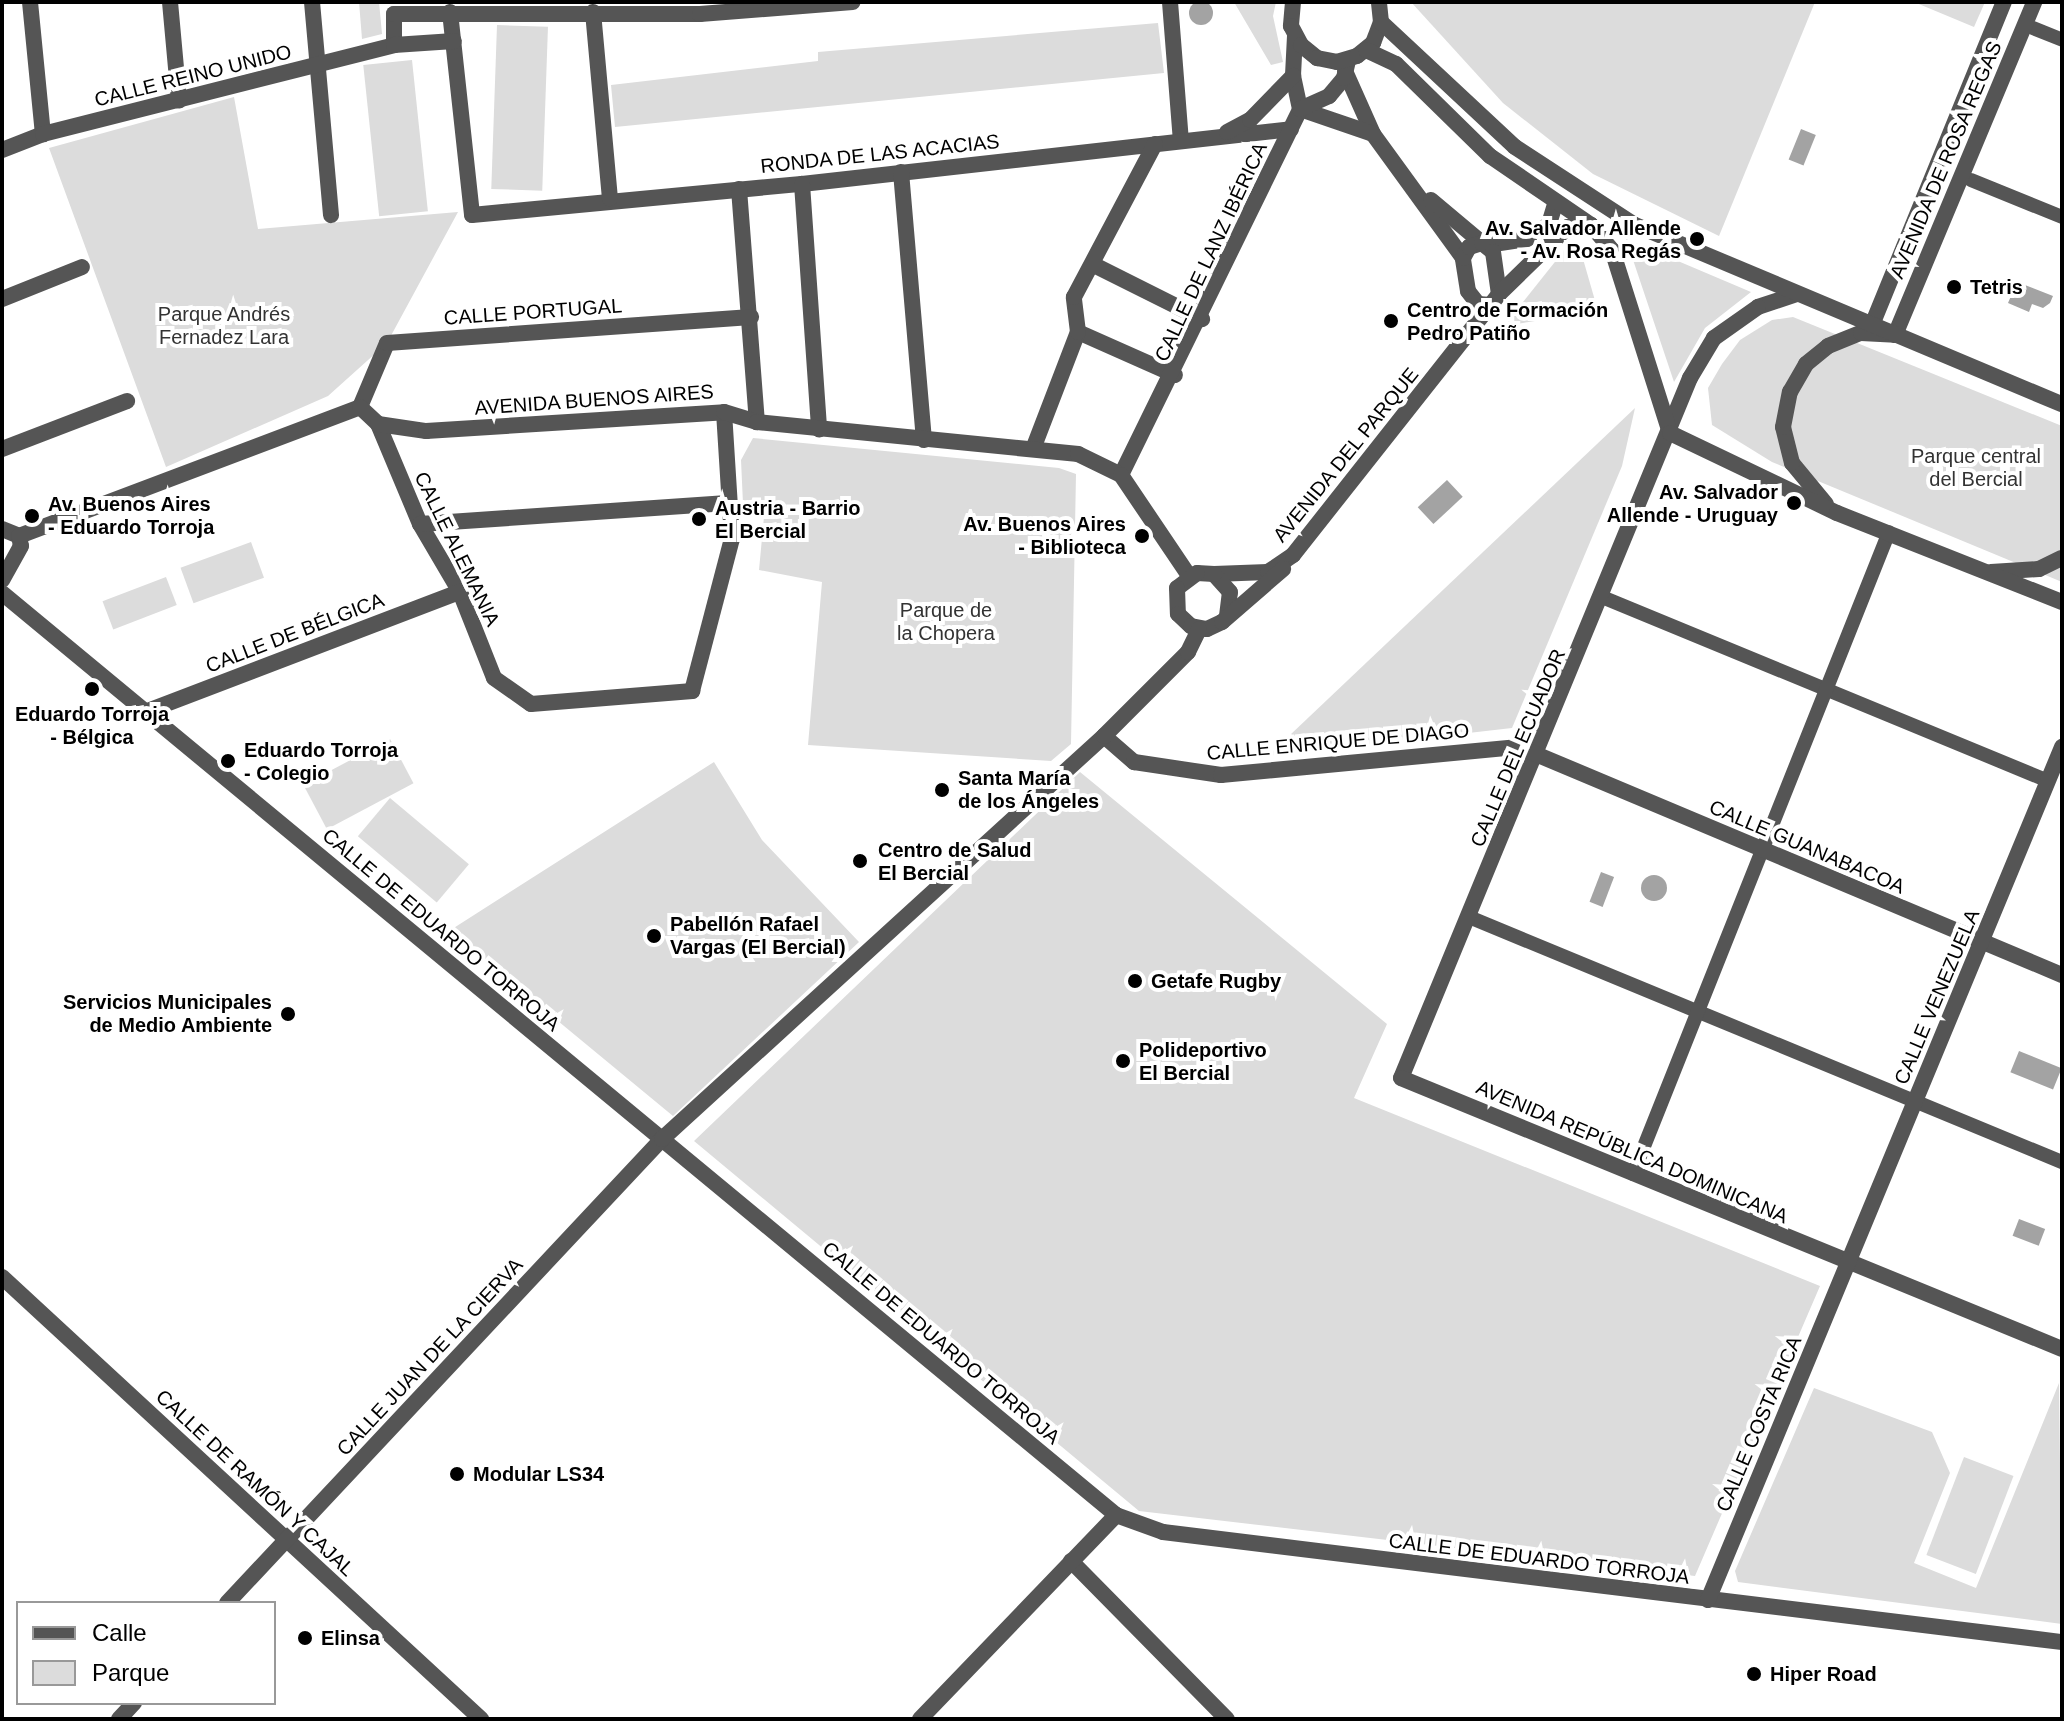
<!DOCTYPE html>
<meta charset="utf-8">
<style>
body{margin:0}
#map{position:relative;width:2064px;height:1721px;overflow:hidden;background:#fff;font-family:Arial,sans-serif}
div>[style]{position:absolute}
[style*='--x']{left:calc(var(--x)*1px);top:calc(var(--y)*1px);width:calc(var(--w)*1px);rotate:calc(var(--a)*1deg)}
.green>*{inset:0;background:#dcdcdc;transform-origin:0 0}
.water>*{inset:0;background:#a3a3a3;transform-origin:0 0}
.round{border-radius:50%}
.pedestrian>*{height:14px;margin:-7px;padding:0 7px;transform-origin:7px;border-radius:7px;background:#555}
.minor>*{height:16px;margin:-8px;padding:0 8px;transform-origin:8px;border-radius:8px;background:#555}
.tertiary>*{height:16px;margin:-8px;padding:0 8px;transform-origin:8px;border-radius:8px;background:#555}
.dots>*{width:22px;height:22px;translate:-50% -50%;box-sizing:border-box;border:4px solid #fff;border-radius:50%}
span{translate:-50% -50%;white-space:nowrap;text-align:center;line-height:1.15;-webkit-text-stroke:8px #fff;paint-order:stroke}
.street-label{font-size:20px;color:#000}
.poi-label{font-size:20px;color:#000;font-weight:700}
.right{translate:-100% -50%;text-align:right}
.left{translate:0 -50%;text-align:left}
.park-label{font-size:20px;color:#333}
.frame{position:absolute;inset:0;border:4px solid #000;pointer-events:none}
.legend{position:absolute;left:16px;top:1601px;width:260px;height:104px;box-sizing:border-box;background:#fff;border:2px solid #999;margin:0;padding:10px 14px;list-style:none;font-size:24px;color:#000}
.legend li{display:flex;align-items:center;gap:16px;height:40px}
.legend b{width:40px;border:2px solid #999}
</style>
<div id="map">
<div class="green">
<div style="clip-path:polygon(359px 2px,379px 2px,382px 34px,362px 39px)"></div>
<div style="clip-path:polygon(1234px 2px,1276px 2px,1273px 16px,1283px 62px,1271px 65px)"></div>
<div style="clip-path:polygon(1411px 2px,1815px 2px,1719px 236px,1593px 174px,1503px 103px)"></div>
<div style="clip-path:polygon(1914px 2px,1985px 2px,1974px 27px)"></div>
<div style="clip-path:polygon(1158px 23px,1164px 73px,615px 127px,611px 85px,818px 61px,818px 52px)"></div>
<div style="left:497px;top:25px;width:51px;height:164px;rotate:2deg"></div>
<div style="left:412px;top:60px;width:152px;height:49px;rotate:84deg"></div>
<div style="clip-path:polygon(234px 97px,258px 229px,458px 212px,387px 343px,328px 396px,166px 467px,49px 148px)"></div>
<div style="clip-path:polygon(1626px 239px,1751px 292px,1705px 328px,1674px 382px)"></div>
<div style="clip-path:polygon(1566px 248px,1581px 252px,1598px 311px,1504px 326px)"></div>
<div style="clip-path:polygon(1793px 317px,2062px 426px,2062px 582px,1772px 462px,1712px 425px,1708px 388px,1722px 364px,1740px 340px,1772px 320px)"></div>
<div style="clip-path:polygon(1635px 408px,1622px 466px,1512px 728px,1268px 756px)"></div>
<div style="clip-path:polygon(753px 438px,1059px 468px,1076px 474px,1071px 744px,1051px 761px,808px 745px,822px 582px,759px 570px,765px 506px,743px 504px,741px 460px)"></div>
<div style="left:251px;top:542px;width:38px;height:75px;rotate:70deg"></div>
<div style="left:166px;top:577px;width:30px;height:68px;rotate:69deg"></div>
<div style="left:390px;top:739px;width:50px;height:98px;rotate:62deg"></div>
<div style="clip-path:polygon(714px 762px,762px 840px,859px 942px,673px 1116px,449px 931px)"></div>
<div style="clip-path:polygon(1080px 772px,1387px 1024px,1354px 1098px,1820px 1286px,1695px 1576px,1139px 1511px,694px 1141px)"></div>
<div style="left:390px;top:798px;width:103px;height:50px;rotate:40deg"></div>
<div style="clip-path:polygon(2059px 1383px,2062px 1624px,1738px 1582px,1735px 1571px,1814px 1388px,1932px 1432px,1950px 1473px,1914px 1563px,1976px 1588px)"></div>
<div style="left:1964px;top:1457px;width:53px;height:105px;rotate:21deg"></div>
</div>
<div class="water">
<div class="round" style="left:1189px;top:1px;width:24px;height:24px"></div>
<div style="left:1801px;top:129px;width:16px;height:33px;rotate:22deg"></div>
<div style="clip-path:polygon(2017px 282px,2053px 296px,2050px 303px,2043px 308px,2032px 304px,2029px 312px,2008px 303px)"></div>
<div style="left:1447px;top:480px;width:23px;height:40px;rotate:47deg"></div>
<div style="left:1601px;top:872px;width:14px;height:32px;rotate:21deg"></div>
<div class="round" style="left:1641px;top:875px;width:26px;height:26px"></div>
<div style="left:2019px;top:1051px;width:46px;height:23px;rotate:22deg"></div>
<div style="left:2019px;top:1219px;width:28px;height:18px;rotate:21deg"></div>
</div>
<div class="pedestrian">
<div style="--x:2033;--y:28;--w:31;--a:22"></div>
<div style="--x:1971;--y:180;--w:98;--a:22.1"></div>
<div style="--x:1602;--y:597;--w:482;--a:22.4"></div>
<div style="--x:1469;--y:917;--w:642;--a:22.45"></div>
<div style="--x:1633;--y:1174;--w:691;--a:-68.26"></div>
</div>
<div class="minor">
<div style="--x:30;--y:2;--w:133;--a:84.4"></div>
<div style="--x:170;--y:2;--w:99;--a:84.8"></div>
<div style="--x:312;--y:2;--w:214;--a:84.9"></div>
<div style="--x:1170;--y:2;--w:139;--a:85.5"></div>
<div style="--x:450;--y:12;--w:204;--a:83.8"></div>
<div style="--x:472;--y:215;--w:331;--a:-5.4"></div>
<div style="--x:802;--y:184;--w:492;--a:-6.4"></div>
<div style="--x:593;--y:12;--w:187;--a:84.8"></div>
<div style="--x:1295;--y:36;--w:40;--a:92.9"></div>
<div style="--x:1293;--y:76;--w:34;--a:78"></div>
<div style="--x:394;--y:45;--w:31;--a:-90"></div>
<div style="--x:394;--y:14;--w:306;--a:0"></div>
<div style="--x:700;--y:14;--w:153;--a:-4.5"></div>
<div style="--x:1345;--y:71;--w:69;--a:66"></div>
<div style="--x:1373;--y:134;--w:153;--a:54"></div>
<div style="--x:1300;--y:109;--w:77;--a:18.9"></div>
<div style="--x:1227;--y:132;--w:26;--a:-28"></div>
<div style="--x:1250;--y:120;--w:62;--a:-45.7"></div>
<div style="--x:2;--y:150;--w:44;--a:-21.3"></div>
<div style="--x:43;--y:134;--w:362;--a:-14.2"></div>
<div style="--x:394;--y:45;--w:60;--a:-3.8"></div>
<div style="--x:901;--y:172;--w:269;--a:85.1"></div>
<div style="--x:802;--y:184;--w:246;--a:86"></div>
<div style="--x:739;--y:189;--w:234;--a:85.6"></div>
<div style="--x:1431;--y:200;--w:67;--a:40.1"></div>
<div style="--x:1487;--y:245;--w:40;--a:-8.5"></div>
<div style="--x:1527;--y:239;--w:27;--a:-34"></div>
<div style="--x:1549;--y:224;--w:21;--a:-73"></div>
<div style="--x:1094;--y:265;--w:121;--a:26.6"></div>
<div style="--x:1797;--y:294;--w:41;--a:161.6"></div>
<div style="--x:1758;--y:307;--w:54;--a:144.8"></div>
<div style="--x:1714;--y:338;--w:47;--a:121"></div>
<div style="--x:1690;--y:378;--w:757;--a:112.43"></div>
<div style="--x:1401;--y:1078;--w:714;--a:22.29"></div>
<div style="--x:2;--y:299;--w:86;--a:-21.8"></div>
<div style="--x:1491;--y:305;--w:13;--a:-176"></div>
<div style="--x:1478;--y:304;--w:16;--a:-128"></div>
<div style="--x:1468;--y:291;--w:33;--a:-99"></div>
<div style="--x:1463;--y:258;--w:13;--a:-61"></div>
<div style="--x:1469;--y:247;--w:14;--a:-17"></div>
<div style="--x:1482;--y:243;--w:14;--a:39"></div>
<div style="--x:1493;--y:252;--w:42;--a:81.9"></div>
<div style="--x:1872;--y:325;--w:349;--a:-67.8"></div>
<div style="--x:1078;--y:332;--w:106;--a:23.9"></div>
<div style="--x:360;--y:407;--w:69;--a:-67.1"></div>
<div style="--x:387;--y:343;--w:365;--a:-4.1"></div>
<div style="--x:378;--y:424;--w:108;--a:67.2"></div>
<div style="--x:420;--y:524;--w:79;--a:59.5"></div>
<div style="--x:460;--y:592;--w:92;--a:68.4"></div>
<div style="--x:494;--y:678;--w:45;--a:35.1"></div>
<div style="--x:531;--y:704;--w:162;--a:-4.6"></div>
<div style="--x:692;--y:691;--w:157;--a:-75.3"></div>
<div style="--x:732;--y:539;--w:127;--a:-93.6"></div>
<div style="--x:2;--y:449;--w:134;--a:-21"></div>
<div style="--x:1033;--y:449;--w:125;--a:-69"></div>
<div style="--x:1078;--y:332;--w:35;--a:-97"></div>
<div style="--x:1074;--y:297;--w:173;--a:-62.1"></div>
<div style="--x:1121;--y:475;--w:407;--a:-63.9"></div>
<div style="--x:1300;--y:109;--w:32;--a:-24"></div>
<div style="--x:1329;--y:96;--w:23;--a:-50"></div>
<div style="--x:1344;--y:78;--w:18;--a:-77"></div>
<div style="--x:1826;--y:504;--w:53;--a:-129.7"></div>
<div style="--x:1792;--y:463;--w:37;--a:-104"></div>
<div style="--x:1783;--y:427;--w:36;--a:-79"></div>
<div style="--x:1790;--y:392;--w:32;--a:-60"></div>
<div style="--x:1806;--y:364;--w:28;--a:-39"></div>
<div style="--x:1828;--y:346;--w:35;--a:-22"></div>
<div style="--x:1861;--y:333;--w:34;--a:3"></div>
<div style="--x:1895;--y:335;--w:361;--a:-67.3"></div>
<div style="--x:420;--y:524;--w:308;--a:-3.9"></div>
<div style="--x:2;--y:529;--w:18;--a:22"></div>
<div style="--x:19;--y:536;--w:10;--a:79"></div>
<div style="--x:21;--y:546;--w:39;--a:119"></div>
<div style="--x:19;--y:536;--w:365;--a:-20.7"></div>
<div style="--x:360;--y:407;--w:25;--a:43"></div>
<div style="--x:378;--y:424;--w:49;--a:8.3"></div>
<div style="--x:426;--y:431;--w:299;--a:-3.6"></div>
<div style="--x:724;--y:412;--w:34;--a:17"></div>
<div style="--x:757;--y:422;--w:323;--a:5.7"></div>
<div style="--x:1078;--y:454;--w:48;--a:26"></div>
<div style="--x:1121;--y:475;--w:122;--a:56"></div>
<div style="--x:1991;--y:572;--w:48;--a:-3.6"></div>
<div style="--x:2039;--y:569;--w:25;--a:-26"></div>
<div style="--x:1214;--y:574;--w:54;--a:-2.1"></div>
<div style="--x:1268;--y:572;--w:30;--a:-34"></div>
<div style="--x:1293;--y:555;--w:333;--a:-51.7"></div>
<div style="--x:1499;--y:294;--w:96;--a:-44.2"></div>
<div style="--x:1568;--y:227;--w:23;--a:-5"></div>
<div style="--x:2;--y:593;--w:1446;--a:39.61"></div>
<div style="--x:1116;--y:1515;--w:50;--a:19.9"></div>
<div style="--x:1163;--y:1532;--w:906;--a:6.98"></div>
<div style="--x:1227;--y:616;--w:24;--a:-83"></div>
<div style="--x:1230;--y:592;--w:24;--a:-132"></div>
<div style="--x:1214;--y:574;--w:17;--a:-177"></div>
<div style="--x:1197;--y:573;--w:25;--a:143"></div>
<div style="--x:1177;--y:588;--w:26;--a:88"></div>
<div style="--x:1178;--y:614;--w:18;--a:43"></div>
<div style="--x:1191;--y:626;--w:16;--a:11"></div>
<div style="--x:1207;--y:629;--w:17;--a:-25"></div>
<div style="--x:1222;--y:622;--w:81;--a:-41"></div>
<div style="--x:145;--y:712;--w:337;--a:-20.9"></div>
<div style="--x:1104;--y:736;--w:40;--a:41"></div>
<div style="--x:1134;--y:762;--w:88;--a:8.5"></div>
<div style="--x:1221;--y:775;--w:299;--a:-5.4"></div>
<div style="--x:1519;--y:747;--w:589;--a:22.78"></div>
<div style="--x:2;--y:1277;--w:652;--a:42.7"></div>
<div style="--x:1071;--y:1561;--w:222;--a:45.4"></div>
<div style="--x:1708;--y:1600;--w:924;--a:-67.46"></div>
<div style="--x:227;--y:1603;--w:636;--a:-46.85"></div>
<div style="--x:662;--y:1139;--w:598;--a:-42.36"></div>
<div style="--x:1104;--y:736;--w:119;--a:-45"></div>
<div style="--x:1188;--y:652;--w:25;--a:-64"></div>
<div style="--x:119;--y:1719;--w:22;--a:-47"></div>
<div style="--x:920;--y:1719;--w:283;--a:-46.1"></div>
</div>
<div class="tertiary">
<div style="--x:1293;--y:2;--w:24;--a:95"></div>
<div style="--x:1291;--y:26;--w:21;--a:62"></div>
<div style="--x:1301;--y:45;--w:21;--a:39"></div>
<div style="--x:1317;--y:58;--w:20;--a:11"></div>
<div style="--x:1337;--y:62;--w:21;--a:-17"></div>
<div style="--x:1357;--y:56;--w:21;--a:-39"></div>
<div style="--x:1373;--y:43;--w:22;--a:-69"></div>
<div style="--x:1381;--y:22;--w:20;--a:-96"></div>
<div style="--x:1381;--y:22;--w:183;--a:43"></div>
<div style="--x:1515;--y:147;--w:141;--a:33.1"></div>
<div style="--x:1633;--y:224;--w:465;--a:22.8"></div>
<div style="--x:1366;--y:50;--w:33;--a:25"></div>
<div style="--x:1396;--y:64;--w:132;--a:44.4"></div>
<div style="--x:1490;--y:156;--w:122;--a:34.3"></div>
<div style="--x:1591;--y:225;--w:33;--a:50"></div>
<div style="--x:1612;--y:250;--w:192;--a:72.4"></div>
<div style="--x:1670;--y:433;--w:185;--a:25.6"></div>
<div style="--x:1837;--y:513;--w:242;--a:21.6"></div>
</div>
<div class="dots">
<div style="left:1697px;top:239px;background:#000"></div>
<div style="left:1954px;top:287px;background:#000"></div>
<div style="left:1391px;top:321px;background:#000"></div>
<div style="left:1794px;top:503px;background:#000"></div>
<div style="left:32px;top:516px;background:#000"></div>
<div style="left:699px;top:519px;background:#000"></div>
<div style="left:1142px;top:536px;background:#000"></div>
<div style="left:92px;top:689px;background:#000"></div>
<div style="left:228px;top:761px;background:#000"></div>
<div style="left:942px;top:790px;background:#000"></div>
<div style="left:860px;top:861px;background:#000"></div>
<div style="left:654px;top:936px;background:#000"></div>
<div style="left:1135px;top:981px;background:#000"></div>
<div style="left:288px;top:1014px;background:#000"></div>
<div style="left:1123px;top:1061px;background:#000"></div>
<div style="left:457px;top:1474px;background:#000"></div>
<div style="left:305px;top:1638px;background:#000"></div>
<div style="left:1754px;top:1674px;background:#000"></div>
</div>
<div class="street-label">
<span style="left:193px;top:76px;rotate:-14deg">CALLE REINO UNIDO</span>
<span style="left:880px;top:154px;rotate:-6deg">RONDA DE LAS ACACIAS</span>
<span style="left:1946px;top:160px;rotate:-67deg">AVENIDA DE ROSA REGAS</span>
<span style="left:1211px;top:252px;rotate:-65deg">CALLE DE LANZ IBÉRICA</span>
<span style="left:533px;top:312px;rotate:-4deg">CALLE PORTUGAL</span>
<span style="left:594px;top:400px;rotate:-4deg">AVENIDA BUENOS AIRES</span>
<span style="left:1346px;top:455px;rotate:-51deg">AVENIDA DEL PARQUE</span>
<span style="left:457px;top:549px;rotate:64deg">CALLE ALEMANIA</span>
<span style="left:295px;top:633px;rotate:-21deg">CALLE DE BÉLGICA</span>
<span style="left:1338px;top:742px;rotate:-5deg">CALLE ENRIQUE DE DIAGO</span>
<span style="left:1518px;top:748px;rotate:-67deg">CALLE DEL ECUADOR</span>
<span style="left:1807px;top:847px;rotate:23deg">CALLE GUANABACOA</span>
<span style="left:441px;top:930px;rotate:40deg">CALLE DE EDUARDO TORROJA</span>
<span style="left:1937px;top:997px;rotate:-67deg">CALLE VENEZUELA</span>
<span style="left:1632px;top:1152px;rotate:23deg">AVENIDA REPÚBLICA DOMINICANA</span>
<span style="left:941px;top:1343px;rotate:40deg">CALLE DE EDUARDO TORROJA</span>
<span style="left:430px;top:1357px;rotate:-47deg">CALLE JUAN DE LA CIERVA</span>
<span style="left:1759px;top:1424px;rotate:-67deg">CALLE COSTA RICA</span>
<span style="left:255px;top:1483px;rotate:43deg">CALLE DE RAMÓN Y CAJAL</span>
<span style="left:1539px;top:1559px;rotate:7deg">CALLE DE EDUARDO TORROJA</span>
</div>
<div class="poi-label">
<span class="right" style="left:1681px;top:240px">Av. Salvador Allende<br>- Av. Rosa Regás</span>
<span class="left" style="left:1970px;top:287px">Tetris</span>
<span class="left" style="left:1407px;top:322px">Centro de Formación<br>Pedro Patiño</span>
<span class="right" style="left:1778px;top:504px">Av. Salvador<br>Allende - Uruguay</span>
<span class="left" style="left:48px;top:516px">Av. Buenos Aires<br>- Eduardo Torroja</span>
<span class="left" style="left:715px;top:520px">Austria - Barrio<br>El Bercial</span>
<span class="right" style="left:1126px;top:536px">Av. Buenos Aires<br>- Biblioteca</span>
<span style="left:92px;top:726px">Eduardo Torroja<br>- Bélgica</span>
<span class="left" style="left:244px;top:762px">Eduardo Torroja<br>- Colegio</span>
<span class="left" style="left:958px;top:790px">Santa María<br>de los Ángeles</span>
<span class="left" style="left:878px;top:862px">Centro de Salud<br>El Bercial</span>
<span class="left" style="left:670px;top:936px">Pabellón Rafael<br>Vargas (El Bercial)</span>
<span class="left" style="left:1151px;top:981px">Getafe Rugby</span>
<span class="right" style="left:272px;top:1014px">Servicios Municipales<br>de Medio Ambiente</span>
<span class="left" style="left:1139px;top:1062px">Polideportivo<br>El Bercial</span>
<span class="left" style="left:473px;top:1474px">Modular LS34</span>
<span class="left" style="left:321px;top:1638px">Elinsa</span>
<span class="left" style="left:1770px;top:1674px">Hiper Road</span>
</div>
<div class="park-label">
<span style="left:224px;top:326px">Parque Andrés<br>Fernadez Lara</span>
<span style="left:1976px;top:468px">Parque central<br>del Bercial</span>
<span style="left:946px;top:622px">Parque de<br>la Chopera</span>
</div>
<div class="frame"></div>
<ul class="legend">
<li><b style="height:10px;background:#555"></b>Calle</li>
<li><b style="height:22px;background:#dcdcdc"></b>Parque</li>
</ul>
</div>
